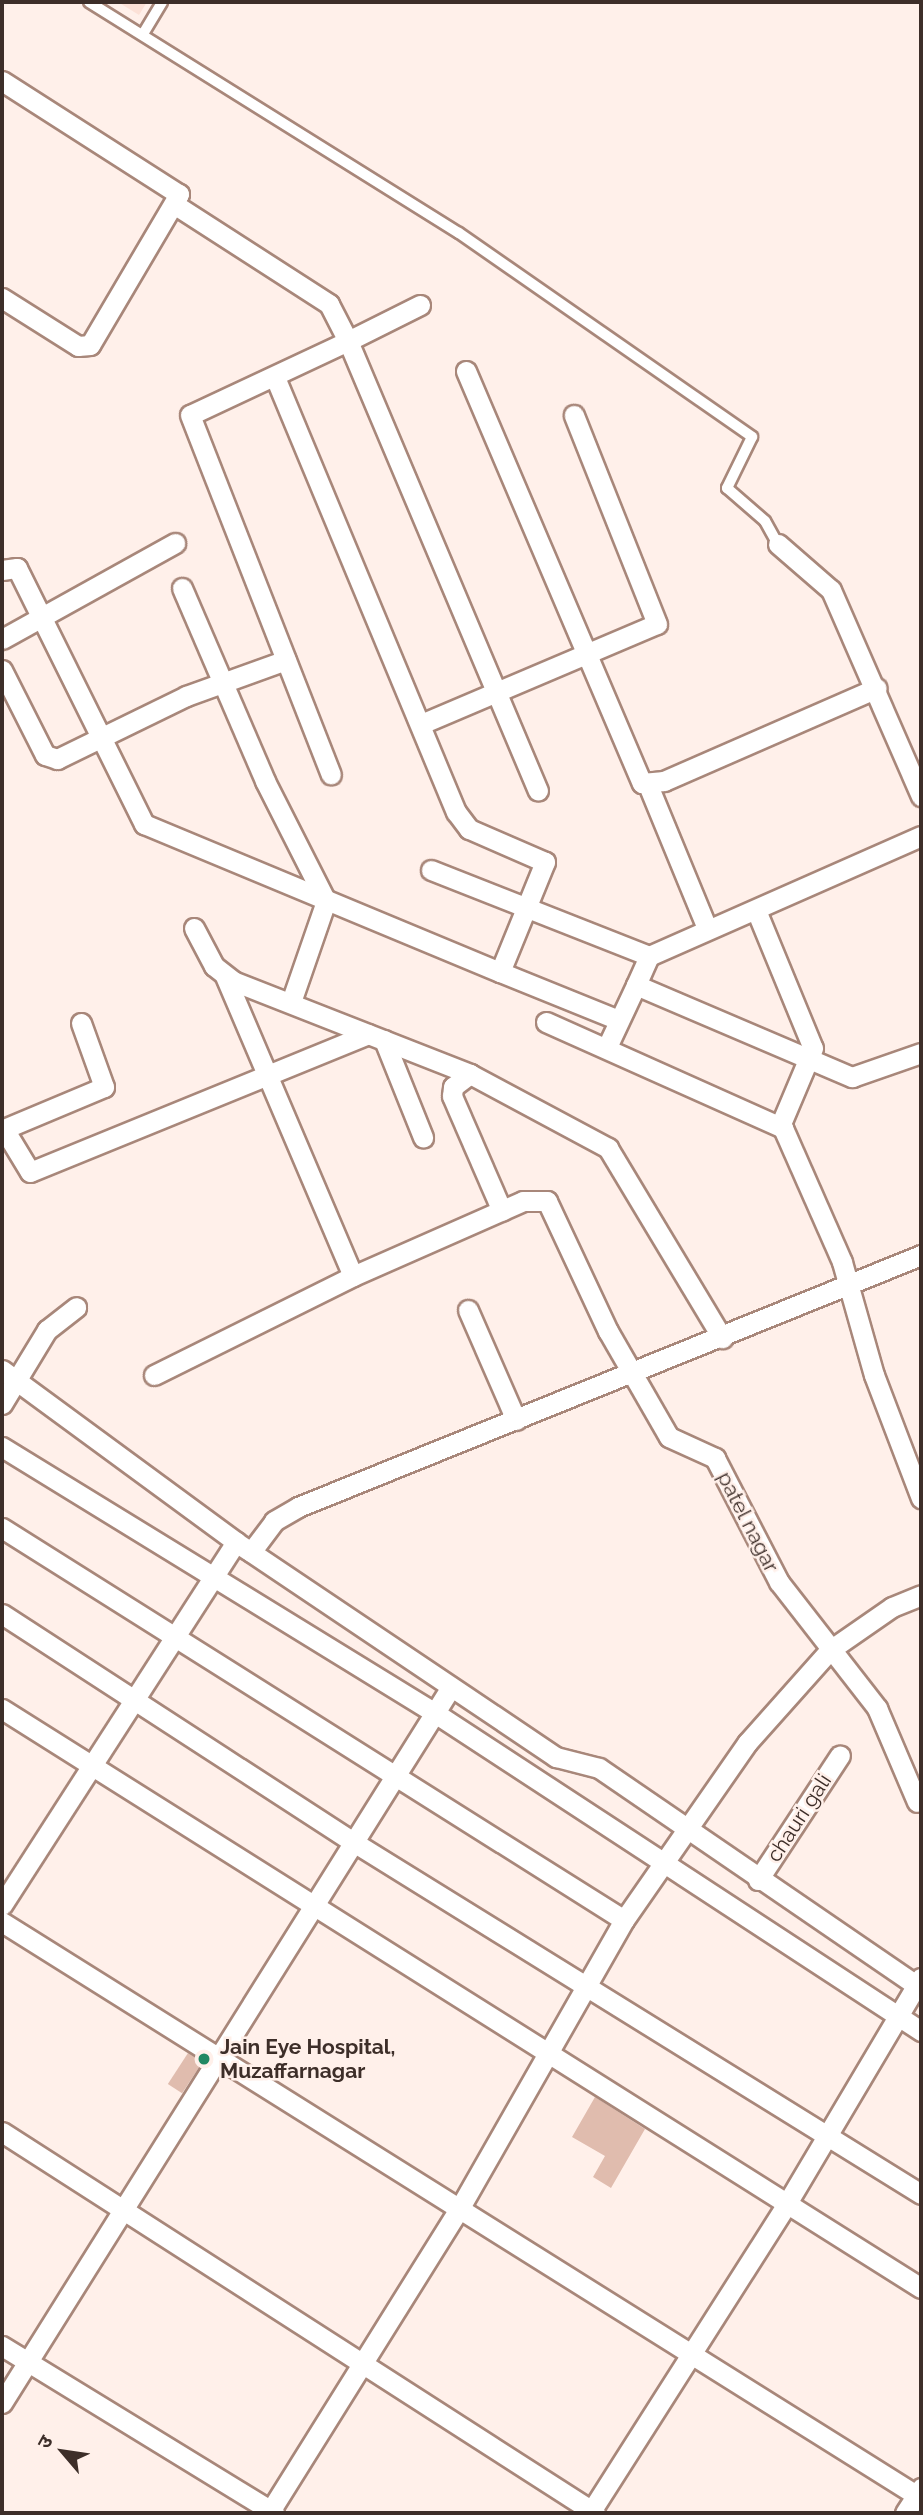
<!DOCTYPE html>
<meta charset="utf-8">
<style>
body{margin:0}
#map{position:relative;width:923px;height:2515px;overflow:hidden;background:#fff0ea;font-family:Raleway,"Noto Sans Devanagari",sans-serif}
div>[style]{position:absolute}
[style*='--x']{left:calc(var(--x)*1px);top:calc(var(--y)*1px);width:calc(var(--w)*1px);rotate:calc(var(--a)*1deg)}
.built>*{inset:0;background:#fce1d7}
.building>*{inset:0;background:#e0bcae;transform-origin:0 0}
.roads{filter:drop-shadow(2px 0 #a8877a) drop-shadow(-2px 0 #a8877a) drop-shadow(0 2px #a8877a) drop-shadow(0 -2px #a8877a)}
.service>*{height:10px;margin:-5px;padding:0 5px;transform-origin:5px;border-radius:5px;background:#fff}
.minor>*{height:19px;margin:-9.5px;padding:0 9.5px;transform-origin:9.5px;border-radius:9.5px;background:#fff}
.dots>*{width:19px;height:19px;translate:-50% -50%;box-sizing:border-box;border:4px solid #fff0ea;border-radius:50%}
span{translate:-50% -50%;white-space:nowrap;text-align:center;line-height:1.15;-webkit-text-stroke:5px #fff0ea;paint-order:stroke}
.street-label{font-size:21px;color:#3d2e29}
.poi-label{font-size:21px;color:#3d2e29;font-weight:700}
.left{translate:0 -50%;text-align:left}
.frame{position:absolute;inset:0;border:4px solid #3d2e29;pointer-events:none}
.north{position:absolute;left:28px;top:2417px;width:70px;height:70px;-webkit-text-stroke:5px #fff0ea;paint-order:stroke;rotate:299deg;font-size:19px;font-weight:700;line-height:28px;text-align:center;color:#3d2e29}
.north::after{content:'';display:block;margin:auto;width:24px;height:32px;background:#3d2e29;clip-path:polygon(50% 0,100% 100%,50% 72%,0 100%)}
</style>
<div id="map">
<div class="built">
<div style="clip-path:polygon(118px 2px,147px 2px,139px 15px)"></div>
</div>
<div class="building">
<div style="left:188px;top:2053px;width:17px;height:37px;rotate:33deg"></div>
<div style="clip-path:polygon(595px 2097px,645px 2129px,611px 2188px,593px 2177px,605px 2156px,572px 2137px)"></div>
</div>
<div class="roads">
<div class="service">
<div style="--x:89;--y:2;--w:436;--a:32"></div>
<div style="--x:459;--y:233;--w:357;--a:34.8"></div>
<div style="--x:752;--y:437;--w:57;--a:116.1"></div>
<div style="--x:727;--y:488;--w:50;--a:41"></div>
<div style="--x:765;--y:521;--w:26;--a:61"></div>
<div style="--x:143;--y:34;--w:37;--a:-59"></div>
</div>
<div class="minor">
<div style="--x:2;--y:81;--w:210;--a:32.6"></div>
<div style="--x:179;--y:194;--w:175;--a:120.5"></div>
<div style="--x:90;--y:345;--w:12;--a:175"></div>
<div style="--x:78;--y:346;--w:90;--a:-147.7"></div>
<div style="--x:177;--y:206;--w:181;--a:32.8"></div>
<div style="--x:329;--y:304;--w:42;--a:62.8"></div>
<div style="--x:348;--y:341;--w:174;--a:154.9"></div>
<div style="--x:190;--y:415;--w:386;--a:68.6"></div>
<div style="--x:420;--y:305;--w:80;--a:153.4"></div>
<div style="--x:348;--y:341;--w:488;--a:67.1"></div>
<div style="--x:466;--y:371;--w:448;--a:66.9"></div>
<div style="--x:642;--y:783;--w:22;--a:-5"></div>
<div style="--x:664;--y:781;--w:232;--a:-23.6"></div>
<div style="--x:778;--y:544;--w:70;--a:41"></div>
<div style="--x:831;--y:590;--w:225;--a:66.4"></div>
<div style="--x:2;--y:570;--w:15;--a:-8"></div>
<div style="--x:17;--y:568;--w:286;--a:63.6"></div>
<div style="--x:144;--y:824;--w:386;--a:22.6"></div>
<div style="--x:500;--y:972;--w:119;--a:-67.8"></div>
<div style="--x:545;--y:862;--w:83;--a:-156.5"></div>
<div style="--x:469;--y:829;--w:21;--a:-127"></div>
<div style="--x:456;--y:812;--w:471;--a:-112.6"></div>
<div style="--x:182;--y:588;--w:210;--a:66.7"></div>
<div style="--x:265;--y:781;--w:135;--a:63.1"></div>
<div style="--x:326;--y:901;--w:107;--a:109.1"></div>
<div style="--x:2;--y:639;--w:198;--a:-29"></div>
<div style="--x:2;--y:670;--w:95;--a:63.2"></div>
<div style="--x:45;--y:755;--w:13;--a:18"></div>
<div style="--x:57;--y:759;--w:144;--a:-26"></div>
<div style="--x:186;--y:696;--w:106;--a:-19.8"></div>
<div style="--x:421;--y:724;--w:256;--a:-23"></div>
<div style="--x:657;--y:624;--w:225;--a:-111.7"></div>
<div style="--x:648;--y:785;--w:155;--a:67.6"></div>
<div style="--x:921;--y:836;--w:297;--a:156.2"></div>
<div style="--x:649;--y:956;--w:32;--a:114"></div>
<div style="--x:636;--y:985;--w:235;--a:23.1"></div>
<div style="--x:852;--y:1077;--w:73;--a:-19.2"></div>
<div style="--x:431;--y:870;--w:234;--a:21.5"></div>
<div style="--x:756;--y:910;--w:149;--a:67.6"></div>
<div style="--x:813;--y:1048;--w:85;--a:112.9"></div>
<div style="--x:194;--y:928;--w:43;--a:62.2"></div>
<div style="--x:214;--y:966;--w:24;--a:38"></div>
<div style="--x:233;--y:981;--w:255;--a:21.4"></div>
<div style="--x:470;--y:1074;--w:157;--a:28.2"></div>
<div style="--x:608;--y:1148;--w:222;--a:59"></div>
<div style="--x:500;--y:972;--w:128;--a:22"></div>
<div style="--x:225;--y:976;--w:326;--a:66.9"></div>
<div style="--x:546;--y:1022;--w:260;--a:24.1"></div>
<div style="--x:783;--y:1128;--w:146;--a:66.2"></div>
<div style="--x:842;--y:1262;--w:117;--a:74.2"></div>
<div style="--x:874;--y:1375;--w:132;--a:69.1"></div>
<div style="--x:81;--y:1023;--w:68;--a:70.2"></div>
<div style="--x:104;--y:1087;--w:108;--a:157.2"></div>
<div style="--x:4;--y:1129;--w:50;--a:58.8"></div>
<div style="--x:30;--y:1172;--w:365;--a:-22.2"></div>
<div style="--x:384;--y:1040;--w:105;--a:68.1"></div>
<div style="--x:607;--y:1047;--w:68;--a:-64.9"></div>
<div style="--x:470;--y:1074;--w:21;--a:143"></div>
<div style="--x:453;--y:1087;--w:9;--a:96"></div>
<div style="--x:452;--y:1096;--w:125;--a:66.5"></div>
<div style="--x:468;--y:1310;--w:120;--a:66.4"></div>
<div style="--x:2;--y:1370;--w:290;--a:36.3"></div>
<div style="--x:236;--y:1542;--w:386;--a:33.9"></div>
<div style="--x:556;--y:1757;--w:44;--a:14.3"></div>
<div style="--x:599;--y:1768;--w:386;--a:34.4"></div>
<div style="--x:154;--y:1375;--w:222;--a:-26.4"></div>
<div style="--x:353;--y:1276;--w:186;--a:-23.8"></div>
<div style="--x:523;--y:1201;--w:24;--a:0"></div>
<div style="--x:547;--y:1201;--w:144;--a:64.9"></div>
<div style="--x:608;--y:1331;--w:122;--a:60.1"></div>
<div style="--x:669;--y:1437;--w:51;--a:24.5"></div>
<div style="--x:715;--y:1458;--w:140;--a:62.7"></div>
<div style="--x:779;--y:1582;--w:160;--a:52.1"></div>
<div style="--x:877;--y:1708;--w:102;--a:66.9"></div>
<div style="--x:2;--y:1404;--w:87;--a:-58.7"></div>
<div style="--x:47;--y:1330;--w:37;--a:-38"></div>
<div style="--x:2;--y:1447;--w:508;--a:31.56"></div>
<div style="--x:435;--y:1713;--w:581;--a:33.2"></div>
<div style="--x:2;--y:1528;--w:735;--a:32.22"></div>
<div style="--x:251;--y:1552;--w:39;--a:-53"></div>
<div style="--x:274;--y:1521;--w:28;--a:-30"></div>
<div style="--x:298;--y:1507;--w:672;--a:-22.02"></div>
<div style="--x:2;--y:1614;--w:421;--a:33"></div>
<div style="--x:355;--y:1843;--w:666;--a:31.8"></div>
<div style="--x:2;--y:1709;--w:1086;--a:32.21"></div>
<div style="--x:758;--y:1880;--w:149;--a:-56.7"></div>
<div style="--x:2;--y:1905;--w:432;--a:-57.2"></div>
<div style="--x:2;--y:1922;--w:1085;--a:32.08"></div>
<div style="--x:2;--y:2132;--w:705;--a:32.72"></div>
<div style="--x:2;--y:2346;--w:319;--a:31.5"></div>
<div style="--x:2;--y:2403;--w:845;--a:-57.91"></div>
<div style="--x:269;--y:2513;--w:356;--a:-58"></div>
<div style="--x:458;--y:2211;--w:335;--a:-60.3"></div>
<div style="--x:624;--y:1920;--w:216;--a:-55.2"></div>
<div style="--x:747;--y:1743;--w:125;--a:-48.3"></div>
<div style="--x:830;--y:1650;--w:75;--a:-34.7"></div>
<div style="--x:892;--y:1607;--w:31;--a:-22"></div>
<div style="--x:590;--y:2513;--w:365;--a:-57.5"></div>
<div style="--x:786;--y:2205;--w:264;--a:-59.3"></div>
<div style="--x:905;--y:2513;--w:30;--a:-57"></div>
</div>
</div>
<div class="dots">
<div style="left:204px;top:2059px;background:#218863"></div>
</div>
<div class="street-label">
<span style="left:748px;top:1522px;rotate:63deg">patel nagar</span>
<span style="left:799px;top:1818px;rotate:-57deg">chauri gali</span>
</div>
<div class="poi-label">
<span class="left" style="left:220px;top:2059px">Jain Eye Hospital,<br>Muzaffarnagar</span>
</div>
<div class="frame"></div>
<div class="north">उ</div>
</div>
